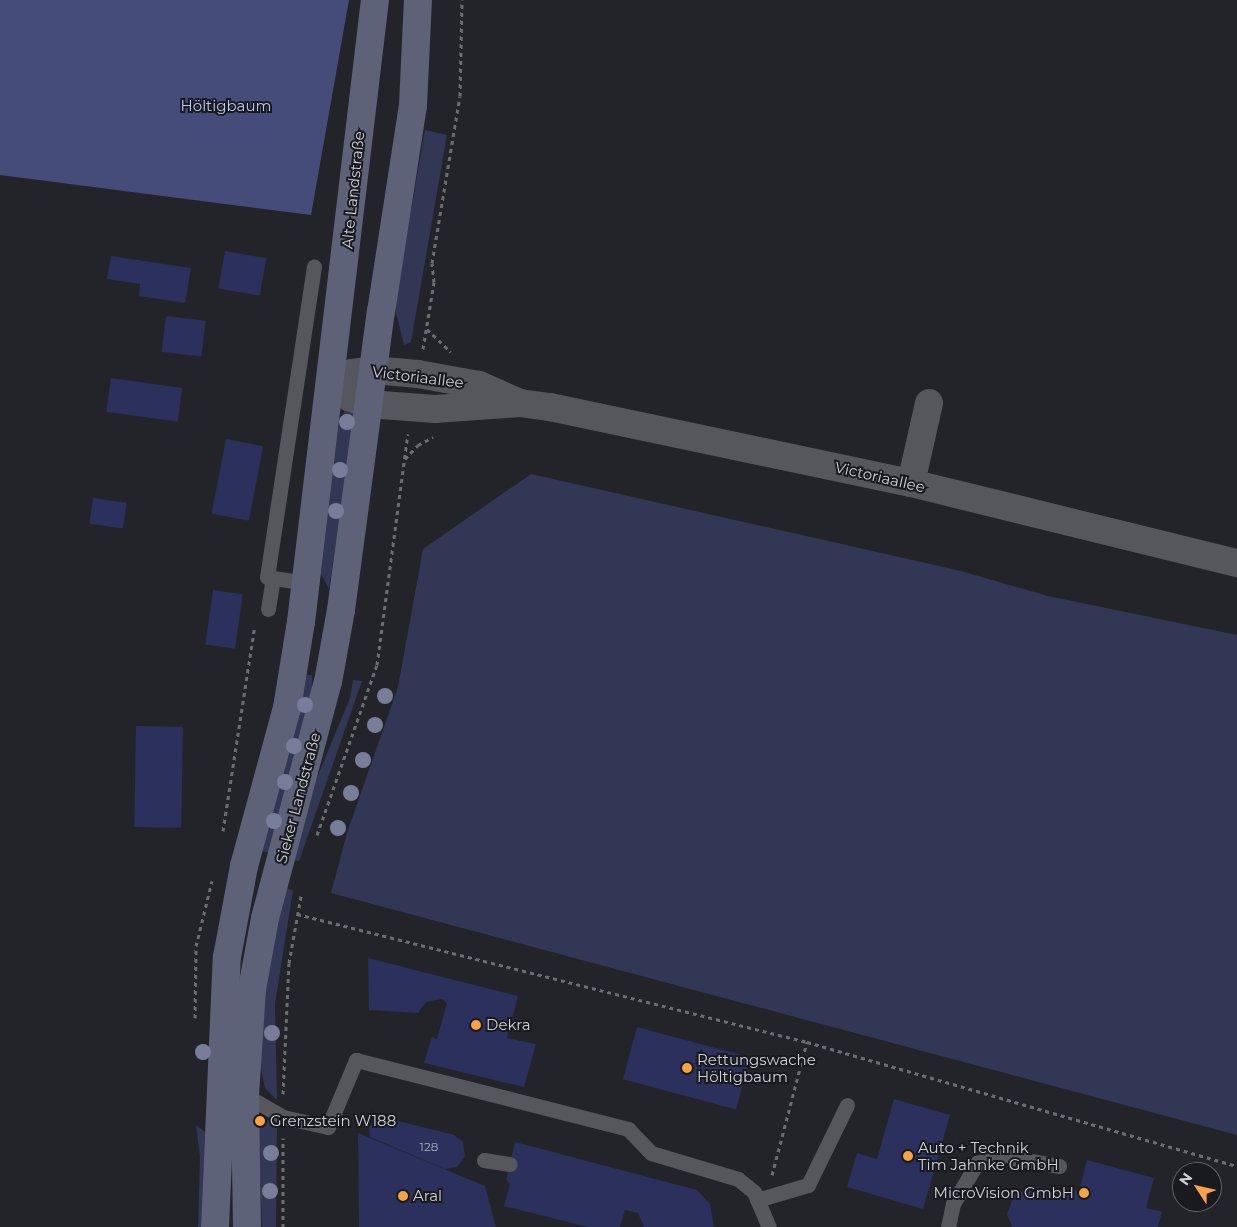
<!DOCTYPE html>
<meta charset="utf-8">
<style>
body{margin:0}
#map{position:relative;width:1237px;height:1227px;overflow:hidden;background:#232429;font-family:Montserrat,sans-serif}
div>[style]{position:absolute}
[style*='--x']{left:calc(var(--x)*1px);top:calc(var(--y)*1px);width:calc(var(--w)*1px);rotate:calc(var(--a)*1deg)}
.green>*{inset:0;background:#323755}
.forest>*{inset:0;background:#454c7a}
.building>*{inset:0;background:#2b305c;transform-origin:0 0}
.path>*{height:3px;margin-top:-1.5px;transform-origin:0;background:repeating-linear-gradient(90deg,#6c6d72 0 4px,transparent 0 8px)}
.service>*{height:15px;margin:-7.5px;padding:0 7.5px;transform-origin:7.5px;border-radius:7.5px;background:#55575d}
.minor>*{height:28px;margin:-14px;padding:0 14px;transform-origin:14px;border-radius:14px;background:#55575d}
.tertiary>*{height:28px;margin:-14px;padding:0 14px;transform-origin:14px;border-radius:14px;background:#55575d}
.secondary>*{height:28px;margin:-14px;padding:0 14px;transform-origin:14px;border-radius:14px;background:#5e6279}
.trees>*{width:16px;height:16px;margin:-8px;border-radius:50%;background:#787e99}
.dots>*{width:14px;height:14px;translate:-50% -50%;box-sizing:border-box;border:2px solid #191a1f;border-radius:50%}
span{translate:-50% -50%;white-space:nowrap;text-align:center;line-height:1.15;-webkit-text-stroke:4px #191a1f;paint-order:stroke}
.number-label{font-size:12px;color:#a7a9b7}
.number-label span{-webkit-text-stroke-width:0}
.park-label{font-size:15px;color:#bec7f5}
.street-label{font-size:15px;color:#d0d1d5}
.poi-label{font-size:15px;color:#d0d1d5}
.left{translate:0 -50%;text-align:left}
.right{translate:-100% -50%;text-align:right}
.north{position:absolute;left:1172px;top:1162px;width:50px;height:50px;box-sizing:border-box;background:#191a1f;border:1px solid #626368;border-radius:50%;rotate:305deg;font-size:14px;font-weight:700;line-height:20px;text-align:center;color:#d0d1d5}
.north::after{content:'';display:block;margin:auto;width:18px;height:22px;background:#f5a345;clip-path:polygon(50% 0,100% 100%,50% 72%,0 100%)}
</style>
<div id="map">
<div class="green">
<div style="clip-path:polygon(425px 130px,447px 135px,411px 342px,404px 345px,396px 313px,396px 296px)"></div>
<div style="clip-path:polygon(346px 406px,355px 410px,329px 589px,321px 574px,338px 430px)"></div>
<div style="clip-path:polygon(531px 474px,961px 571px,1048px 596px,1237px 635px,1237px 1135px,331px 893px,347px 833px,398px 687px,423px 549px)"></div>
<div style="clip-path:polygon(306px 675px,312px 675px,312px 690px,270px 853px,261px 851px)"></div>
<div style="clip-path:polygon(353px 680px,362px 681px,299px 861px,294px 860px,316px 780px,350px 698px)"></div>
<div style="clip-path:polygon(285px 888px,293px 890px,275px 1004px,277px 1100px,265px 1088px,260px 1064px,263px 999px)"></div>
<div style="clip-path:polygon(258px 1115px,277px 1125px,276px 1227px,262px 1227px)"></div>
<div style="clip-path:polygon(196px 1125px,205px 1132px,201px 1227px,198px 1227px,200px 1157px)"></div>
</div>
<div class="forest">
<div style="clip-path:polygon(0 0,349px 0,311px 215px,0 175px)"></div>
</div>
<div class="building">
<div style="left:225px;top:251px;width:42px;height:38px;rotate:10deg"></div>
<div style="clip-path:polygon(111px 256px,191px 268px,185px 303px,139px 296px,140px 284px,107px 279px)"></div>
<div style="left:166px;top:316px;width:40px;height:36px;rotate:7deg"></div>
<div style="left:111px;top:378px;width:72px;height:34px;rotate:8deg"></div>
<div style="left:226px;top:439px;width:38px;height:76px;rotate:11deg"></div>
<div style="left:93px;top:498px;width:34px;height:26px;rotate:8deg"></div>
<div style="left:213px;top:590px;width:30px;height:55px;rotate:8deg"></div>
<div style="left:136px;top:726px;width:47px;height:101px;rotate:1deg"></div>
<div style="clip-path:polygon(368px 958px,518px 996px,507px 1038px,536px 1044px,524px 1087px,424px 1063px,432px 1037px,437px 1039px,447px 1003px,442px 999px,426px 1002px,418px 1013px,369px 1010px)"></div>
<div style="left:637px;top:1027px;width:117px;height:54px;rotate:15deg"></div>
<div style="clip-path:polygon(894px 1099px,950px 1115px,923px 1209px,847px 1187px,857px 1153px,877px 1159px)"></div>
<div style="clip-path:polygon(379px 1116px,454px 1135px,463px 1142px,465px 1156px,457px 1167px,445px 1169px,370px 1137px,369px 1127px)"></div>
<div style="clip-path:polygon(358px 1133px,485px 1186px,496px 1227px,359px 1227px)"></div>
<div style="clip-path:polygon(515px 1142px,697px 1190px,710px 1204px,714px 1227px,644px 1227px,638px 1213px,625px 1210px,620px 1227px,588px 1227px,504px 1206px,510px 1184px,506px 1180px)"></div>
<div style="clip-path:polygon(1087px 1160px,1154px 1178px,1146px 1208px,1162px 1212px,1158px 1227px,1012px 1227px,1007px 1214px,1014px 1195px,1032px 1187px,1079px 1191px)"></div>
</div>
<div class="path">
<div style="--x:427;--y:329;--w:33;--a:44"></div>
<div style="--x:423;--y:349;--w:68;--a:-80.7"></div>
<div style="--x:434;--y:282;--w:19;--a:-96"></div>
<div style="--x:432;--y:263;--w:169;--a:-80.5"></div>
<div style="--x:460;--y:96;--w:96;--a:-88.8"></div>
<div style="--x:405;--y:459;--w:19;--a:-47"></div>
<div style="--x:418;--y:445;--w:17;--a:-28"></div>
<div style="--x:223;--y:831;--w:208;--a:-81.2"></div>
<div style="--x:317;--y:835;--w:180;--a:-70.6"></div>
<div style="--x:377;--y:665;--w:233;--a:-82.4"></div>
<div style="--x:297;--y:914;--w:526;--a:14.09"></div>
<div style="--x:807;--y:1042;--w:448;--a:16.1"></div>
<div style="--x:195;--y:1018;--w:72;--a:-89.2"></div>
<div style="--x:196;--y:946;--w:67;--a:-76.2"></div>
<div style="--x:283;--y:1094;--w:131;--a:-87.4"></div>
<div style="--x:289;--y:963;--w:68;--a:-79.8"></div>
<div style="--x:772;--y:1175;--w:138;--a:-75.3"></div>
<div style="--x:283;--y:1227;--w:89;--a:-90"></div>
</div>
<div class="service">
<div style="--x:307;--y:583;--w:40;--a:-171.5"></div>
<div style="--x:267;--y:577;--w:314;--a:-81.4"></div>
<div style="--x:268;--y:609;--w:31;--a:-81"></div>
<div style="--x:245;--y:1095;--w:44;--a:30.1"></div>
<div style="--x:283;--y:1117;--w:46;--a:12.5"></div>
<div style="--x:328;--y:1127;--w:73;--a:-67.3"></div>
<div style="--x:356;--y:1060;--w:281;--a:14.2"></div>
<div style="--x:628;--y:1129;--w:33;--a:46"></div>
<div style="--x:651;--y:1153;--w:91;--a:16.6"></div>
<div style="--x:738;--y:1179;--w:21;--a:39"></div>
<div style="--x:754;--y:1192;--w:38;--a:67"></div>
<div style="--x:484;--y:1160;--w:26;--a:9"></div>
<div style="--x:757;--y:1200;--w:53;--a:-16.4"></div>
<div style="--x:808;--y:1185;--w:89;--a:-64"></div>
<div style="--x:948;--y:1227;--w:24;--a:-78"></div>
<div style="--x:953;--y:1204;--w:48;--a:-59.7"></div>
<div style="--x:977;--y:1163;--w:27;--a:-15"></div>
<div style="--x:1003;--y:1156;--w:57;--a:10.1"></div>
</div>
<div class="minor">
<div style="--x:911;--y:483;--w:82;--a:-77.3"></div>
</div>
<div class="tertiary">
<div style="--x:520;--y:403;--w:45;--a:-156.3"></div>
<div style="--x:479;--y:385;--w:62;--a:-169.8"></div>
<div style="--x:418;--y:374;--w:45;--a:-174.9"></div>
<div style="--x:373;--y:370;--w:22;--a:172"></div>
<div style="--x:351;--y:373;--w:22;--a:158"></div>
<div style="--x:331;--y:381;--w:24;--a:42"></div>
<div style="--x:349;--y:397;--w:20;--a:20"></div>
<div style="--x:368;--y:404;--w:67;--a:4.3"></div>
<div style="--x:435;--y:409;--w:85;--a:-4"></div>
<div style="--x:520;--y:403;--w:30;--a:8"></div>
<div style="--x:550;--y:407;--w:369;--a:11.9"></div>
<div style="--x:911;--y:483;--w:336;--a:13.8"></div>
</div>
<div class="secondary">
<div style="--x:215;--y:1227;--w:270;--a:-87.5"></div>
<div style="--x:227;--y:957;--w:93;--a:-79.4"></div>
<div style="--x:244;--y:866;--w:164;--a:-74.8"></div>
<div style="--x:287;--y:708;--w:87;--a:-80.8"></div>
<div style="--x:301;--y:622;--w:626;--a:-83.22"></div>
<div style="--x:247;--y:1227;--w:132;--a:-90.9"></div>
<div style="--x:245;--y:1095;--w:106;--a:-86.2"></div>
<div style="--x:252;--y:989;--w:72;--a:-79.6"></div>
<div style="--x:265;--y:918;--w:244;--a:-75.1"></div>
<div style="--x:328;--y:682;--w:73;--a:-79.8"></div>
<div style="--x:341;--y:610;--w:301;--a:-82.4"></div>
<div style="--x:381;--y:312;--w:209;--a:-81.2"></div>
<div style="--x:413;--y:105;--w:105;--a:-87.3"></div>
</div>
<div class="trees">
<div style="left:347px;top:422px"></div>
<div style="left:340px;top:470px"></div>
<div style="left:336px;top:511px"></div>
<div style="left:385px;top:696px"></div>
<div style="left:305px;top:705px"></div>
<div style="left:375px;top:725px"></div>
<div style="left:294px;top:746px"></div>
<div style="left:363px;top:760px"></div>
<div style="left:285px;top:782px"></div>
<div style="left:351px;top:793px"></div>
<div style="left:274px;top:821px"></div>
<div style="left:338px;top:828px"></div>
<div style="left:272px;top:1033px"></div>
<div style="left:203px;top:1052px"></div>
<div style="left:271px;top:1153px"></div>
<div style="left:270px;top:1191px"></div>
</div>
<div class="dots">
<div style="left:476px;top:1025px;background:#f5a345"></div>
<div style="left:687px;top:1068px;background:#f5a345"></div>
<div style="left:260px;top:1121px;background:#f5a345"></div>
<div style="left:908px;top:1156px;background:#f5a345"></div>
<div style="left:1084px;top:1193px;background:#f5a345"></div>
<div style="left:403px;top:1196px;background:#f5a345"></div>
</div>
<div class="number-label">
<span style="left:429px;top:1147px">128</span>
</div>
<div class="park-label">
<span style="left:226px;top:106px">Höltigbaum</span>
</div>
<div class="street-label">
<span style="left:353px;top:190px;rotate:-84deg">Alte Landstraße</span>
<span style="left:418px;top:377px;rotate:7deg">Victoriaallee</span>
<span style="left:880px;top:477px;rotate:13deg">Victoriaallee</span>
<span style="left:298px;top:798px;rotate:-75deg">Sieker Landstraße</span>
</div>
<div class="poi-label">
<span class="left" style="left:486px;top:1025px">Dekra</span>
<span class="left" style="left:697px;top:1068px">Rettungswache<br>Höltigbaum</span>
<span class="left" style="left:270px;top:1121px">Grenzstein W188</span>
<span class="left" style="left:918px;top:1156px">Auto + Technik<br>Tim Jahnke GmbH</span>
<span class="right" style="left:1074px;top:1193px">MicroVision GmbH</span>
<span class="left" style="left:413px;top:1196px">Aral</span>
</div>
<div class="north">N</div>
</div>
